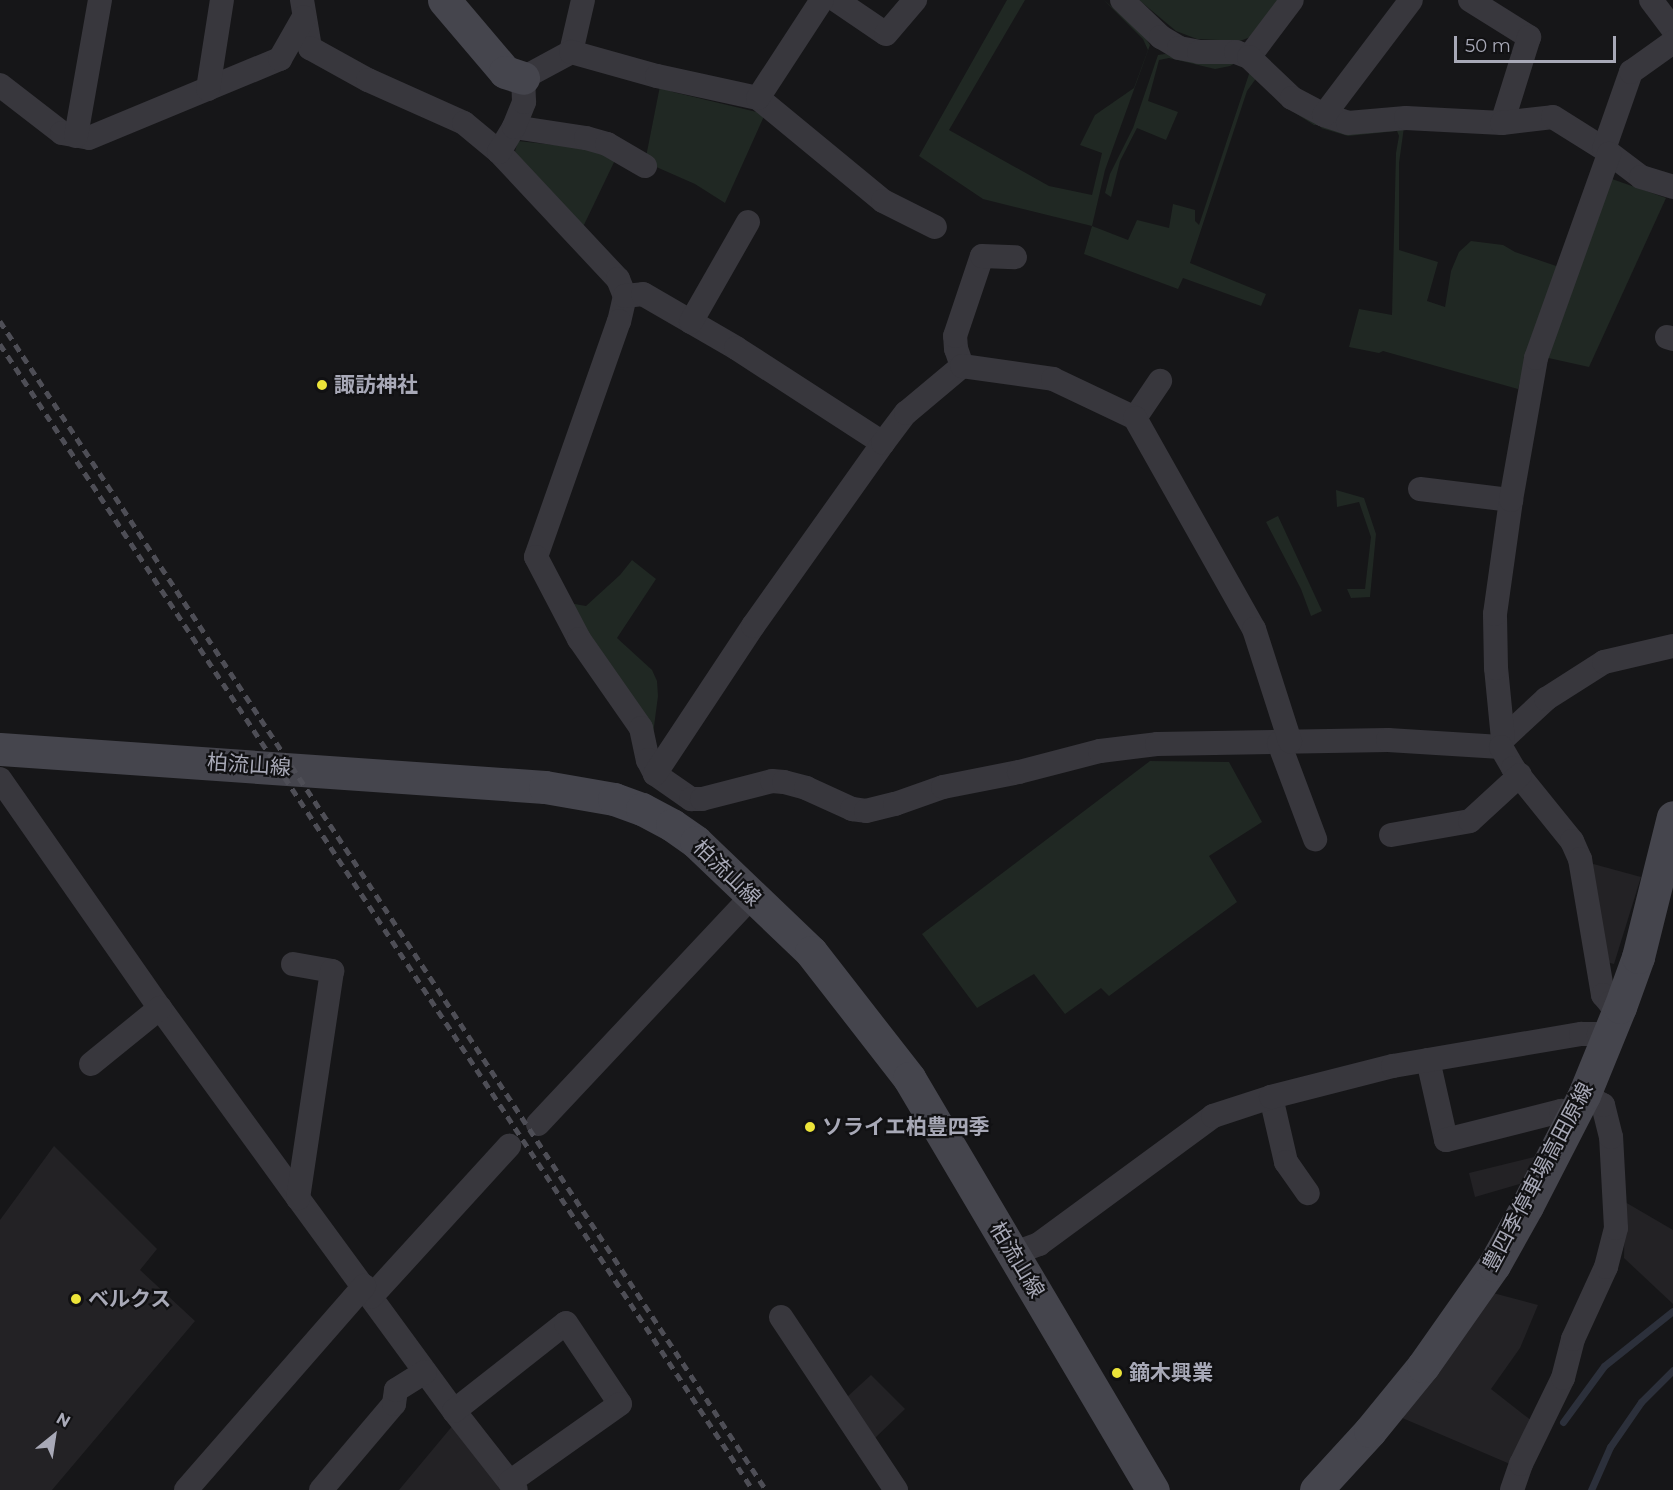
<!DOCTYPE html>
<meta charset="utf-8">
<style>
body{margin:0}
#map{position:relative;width:1673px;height:1490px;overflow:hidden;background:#161618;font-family:Montserrat,"Noto Sans JP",sans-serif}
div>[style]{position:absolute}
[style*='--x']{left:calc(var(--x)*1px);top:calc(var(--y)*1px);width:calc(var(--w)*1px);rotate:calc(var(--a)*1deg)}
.built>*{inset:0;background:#232225}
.green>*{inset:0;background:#202823}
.stream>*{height:7px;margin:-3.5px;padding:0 3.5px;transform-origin:3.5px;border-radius:3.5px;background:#2c303b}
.street>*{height:24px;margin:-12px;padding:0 12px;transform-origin:12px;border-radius:12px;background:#38373d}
.secondary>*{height:33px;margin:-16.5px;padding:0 16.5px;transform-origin:16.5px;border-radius:16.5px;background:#45454d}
.rail>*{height:4.5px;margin-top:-2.25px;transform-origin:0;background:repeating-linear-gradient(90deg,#4e4e56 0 8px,transparent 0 14px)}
.dots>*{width:16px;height:16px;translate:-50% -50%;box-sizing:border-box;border:3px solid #111113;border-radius:50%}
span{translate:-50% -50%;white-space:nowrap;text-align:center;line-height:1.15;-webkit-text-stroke:4.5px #111113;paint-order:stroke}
.poi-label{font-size:21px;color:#a8a9b7;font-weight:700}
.left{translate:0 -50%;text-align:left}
.street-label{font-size:21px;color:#a8a9b7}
.north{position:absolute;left:24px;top:1406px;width:60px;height:60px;-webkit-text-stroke:4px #111113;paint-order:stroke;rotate:30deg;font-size:16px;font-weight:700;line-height:24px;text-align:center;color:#a8a9b7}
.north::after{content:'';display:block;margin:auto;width:21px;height:27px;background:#a8a9b7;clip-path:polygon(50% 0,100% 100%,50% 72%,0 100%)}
.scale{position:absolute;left:1454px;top:36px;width:162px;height:27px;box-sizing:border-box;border:3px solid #a8a9b7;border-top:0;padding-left:8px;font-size:18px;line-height:21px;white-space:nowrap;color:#a8a9b7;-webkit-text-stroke:4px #111113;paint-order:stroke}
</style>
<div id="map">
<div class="built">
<div style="clip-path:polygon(1586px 862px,1641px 877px,1614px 964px,1603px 961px)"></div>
<div style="clip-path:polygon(54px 1146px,157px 1249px,140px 1270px,195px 1321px,52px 1490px,0 1490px,0 1220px)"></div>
<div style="clip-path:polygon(1538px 1156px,1523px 1183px,1475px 1197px,1469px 1173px)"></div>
<div style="clip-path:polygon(1625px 1202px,1673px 1230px,1673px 1304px,1624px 1258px)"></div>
<div style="clip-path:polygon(1493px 1293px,1538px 1305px,1520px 1348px,1491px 1389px,1537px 1425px,1517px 1467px,1400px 1417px)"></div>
<div style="clip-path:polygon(871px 1375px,905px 1409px,875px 1438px,847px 1397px)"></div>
<div style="clip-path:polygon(454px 1424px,506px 1490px,399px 1490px)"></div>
</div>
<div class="green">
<div style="clip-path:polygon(1007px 0,1025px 0,949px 130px,1049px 186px,1092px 195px,1102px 153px,1080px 145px,1095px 115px,1134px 88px,1148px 50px,1143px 39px,1104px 0,1143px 34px,1150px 45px,1105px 170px,1092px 226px,1128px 240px,1137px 220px,1169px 228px,1173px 204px,1195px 210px,1195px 221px,1199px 225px,1249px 74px,1248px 66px,1256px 71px,1291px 107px,1319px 125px,1314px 125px,1292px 111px,1257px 77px,1247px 91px,1190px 263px,1266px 294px,1261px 306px,1183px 278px,1178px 289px,1084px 254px,1092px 226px,983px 199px,919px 156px)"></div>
<div style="clip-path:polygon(1139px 0,1280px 0,1253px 36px,1240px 41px,1197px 39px,1176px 31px)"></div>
<div style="clip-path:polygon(1165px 54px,1237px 62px,1230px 66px,1215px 69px,1169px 58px,1159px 60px,1148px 101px,1178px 112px,1166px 140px,1137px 128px,1120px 161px,1111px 197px,1105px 193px,1110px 174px,1133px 128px,1158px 55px)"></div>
<div style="clip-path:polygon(660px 86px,673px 92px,765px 114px,725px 203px,695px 184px,645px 162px)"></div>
<div style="clip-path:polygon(1322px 126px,1404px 127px,1399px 163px,1399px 250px,1438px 262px,1427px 301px,1445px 307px,1451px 271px,1459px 252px,1471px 241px,1503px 245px,1515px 252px,1559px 267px,1525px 362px,1518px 389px,1383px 351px,1379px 353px,1349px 347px,1359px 309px,1392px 315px,1396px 153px,1399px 136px,1397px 131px,1348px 136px,1321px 128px)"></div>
<div style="clip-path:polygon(518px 141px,583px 148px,616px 158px,582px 229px,514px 155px)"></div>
<div style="clip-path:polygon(1612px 179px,1666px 198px,1589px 367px,1544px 357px)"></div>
<div style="clip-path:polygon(1336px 490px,1364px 498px,1376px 534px,1370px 597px,1351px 598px,1347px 589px,1365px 589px,1371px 537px,1359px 502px,1337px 507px)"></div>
<div style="clip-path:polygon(1278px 516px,1322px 611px,1311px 616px,1301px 589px,1266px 522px)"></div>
<div style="clip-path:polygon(632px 560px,656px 579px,617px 638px,652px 670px,657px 681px,658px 696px,653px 734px,569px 603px,586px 606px,620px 575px)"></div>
<div style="clip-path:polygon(1150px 761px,1229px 762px,1262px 822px,1209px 856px,1237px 902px,1109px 996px,1101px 988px,1065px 1014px,1034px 974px,977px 1008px,922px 934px)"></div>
</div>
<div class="stream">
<div style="--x:1563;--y:1422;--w:69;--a:-53.8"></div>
<div style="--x:1604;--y:1366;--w:88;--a:-38.6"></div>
<div style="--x:1591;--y:1490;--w:47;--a:-66.2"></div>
<div style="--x:1610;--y:1447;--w:55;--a:-55.4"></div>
<div style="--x:1641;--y:1402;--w:45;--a:-45"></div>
</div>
<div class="street">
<div style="--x:302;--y:0;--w:49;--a:80.5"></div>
<div style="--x:310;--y:48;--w:66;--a:28.9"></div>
<div style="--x:368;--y:80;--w:105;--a:24.1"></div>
<div style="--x:464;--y:123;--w:45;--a:39.6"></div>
<div style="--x:499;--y:152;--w:174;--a:46.9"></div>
<div style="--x:618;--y:279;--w:18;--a:68"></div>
<div style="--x:625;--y:296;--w:26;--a:103"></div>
<div style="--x:619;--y:321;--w:250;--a:109.4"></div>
<div style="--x:536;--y:557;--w:93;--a:62.3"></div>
<div style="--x:579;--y:639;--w:108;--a:55.1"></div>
<div style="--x:641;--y:728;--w:33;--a:78"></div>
<div style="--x:648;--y:760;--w:16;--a:63"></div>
<div style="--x:655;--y:774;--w:44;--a:34.8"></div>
<div style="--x:691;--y:799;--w:11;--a:0"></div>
<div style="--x:702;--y:799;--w:72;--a:-14.4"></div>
<div style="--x:772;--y:781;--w:12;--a:5"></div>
<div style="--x:784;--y:782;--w:23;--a:15"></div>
<div style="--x:806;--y:788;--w:51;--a:24.5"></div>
<div style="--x:852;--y:809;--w:14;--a:8"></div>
<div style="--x:866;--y:811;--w:30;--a:-14"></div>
<div style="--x:895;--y:804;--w:51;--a:-19.5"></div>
<div style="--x:943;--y:787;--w:77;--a:-11.2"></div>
<div style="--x:1019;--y:772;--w:84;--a:-14.5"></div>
<div style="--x:1100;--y:751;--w:57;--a:-7"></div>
<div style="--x:1157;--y:744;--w:231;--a:-1"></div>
<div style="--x:1388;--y:740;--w:113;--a:3.5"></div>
<div style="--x:1501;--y:747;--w:8;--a:-76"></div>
<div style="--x:1503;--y:739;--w:59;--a:-42.9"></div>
<div style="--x:1546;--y:699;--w:69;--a:-32.5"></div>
<div style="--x:1604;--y:662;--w:71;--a:-13.1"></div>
<div style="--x:836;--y:0;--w:60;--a:34.2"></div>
<div style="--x:886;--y:34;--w:45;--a:-49.5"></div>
<div style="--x:1122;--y:0;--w:54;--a:43.5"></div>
<div style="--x:1161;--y:37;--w:21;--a:31"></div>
<div style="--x:1179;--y:48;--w:20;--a:11"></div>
<div style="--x:1199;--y:52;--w:37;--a:0"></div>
<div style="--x:1236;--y:52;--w:14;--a:21"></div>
<div style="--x:1249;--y:57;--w:71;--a:-53"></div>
<div style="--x:1470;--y:0;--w:70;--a:32.1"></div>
<div style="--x:1529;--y:37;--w:90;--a:107.4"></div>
<div style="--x:1651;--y:0;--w:36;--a:53"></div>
<div style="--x:571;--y:52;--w:53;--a:-77"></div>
<div style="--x:1249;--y:57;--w:59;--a:43.6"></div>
<div style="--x:1292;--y:98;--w:36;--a:28"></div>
<div style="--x:1324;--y:115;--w:25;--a:18"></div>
<div style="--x:1348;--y:123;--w:58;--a:-4.9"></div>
<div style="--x:1406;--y:118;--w:96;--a:3"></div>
<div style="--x:1502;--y:123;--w:51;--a:-6.7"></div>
<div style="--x:1553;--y:117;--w:60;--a:32.1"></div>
<div style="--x:1604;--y:149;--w:46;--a:37.1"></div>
<div style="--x:1641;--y:177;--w:34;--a:17"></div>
<div style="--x:0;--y:85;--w:78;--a:37.7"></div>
<div style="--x:62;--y:133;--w:27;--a:10"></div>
<div style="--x:89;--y:138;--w:207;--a:-22.5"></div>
<div style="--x:280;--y:59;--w:48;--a:-60.3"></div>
<div style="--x:208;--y:89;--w:90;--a:-81.1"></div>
<div style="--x:758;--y:98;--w:162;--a:39.5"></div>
<div style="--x:883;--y:201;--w:58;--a:26.6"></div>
<div style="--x:1324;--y:115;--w:144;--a:-52.9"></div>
<div style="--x:514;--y:127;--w:73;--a:8.7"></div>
<div style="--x:586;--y:138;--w:22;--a:16"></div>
<div style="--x:607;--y:144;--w:44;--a:30.1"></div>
<div style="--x:76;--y:136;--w:138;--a:-80"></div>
<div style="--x:1604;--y:149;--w:82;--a:-70.7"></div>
<div style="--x:1631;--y:72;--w:52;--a:-35.5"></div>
<div style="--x:499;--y:152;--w:29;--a:-59"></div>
<div style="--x:514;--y:127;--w:27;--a:-68"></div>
<div style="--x:524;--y:102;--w:24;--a:-92"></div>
<div style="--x:523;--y:78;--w:55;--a:-28.4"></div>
<div style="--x:571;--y:52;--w:89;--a:15.6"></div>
<div style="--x:657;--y:76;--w:103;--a:12.3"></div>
<div style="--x:758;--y:98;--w:117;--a:-56.9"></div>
<div style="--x:625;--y:296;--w:18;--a:-6"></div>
<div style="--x:643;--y:294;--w:108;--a:30.1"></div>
<div style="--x:736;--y:348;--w:175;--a:32.9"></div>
<div style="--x:691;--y:322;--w:115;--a:-60.3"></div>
<div style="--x:1667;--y:337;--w:6;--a:18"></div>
<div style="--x:962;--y:366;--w:18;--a:-109"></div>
<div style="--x:956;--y:349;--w:13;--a:-94"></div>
<div style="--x:955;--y:336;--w:84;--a:-71.4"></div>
<div style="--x:982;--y:256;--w:33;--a:2"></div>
<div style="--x:1135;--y:418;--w:45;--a:-56"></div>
<div style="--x:1420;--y:489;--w:92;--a:6.9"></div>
<div style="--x:1503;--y:739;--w:71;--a:-95.6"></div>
<div style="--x:1496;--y:668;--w:54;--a:-91.1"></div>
<div style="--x:1495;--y:614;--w:115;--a:-82"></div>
<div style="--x:1511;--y:500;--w:144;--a:-80"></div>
<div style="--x:1536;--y:358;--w:217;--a:-70.3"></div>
<div style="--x:1279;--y:743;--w:103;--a:69.4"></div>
<div style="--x:1501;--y:747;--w:24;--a:60"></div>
<div style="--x:1513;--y:768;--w:94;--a:51.1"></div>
<div style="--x:1572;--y:841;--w:20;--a:66"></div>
<div style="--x:1580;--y:859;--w:138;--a:80.4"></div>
<div style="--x:1603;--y:995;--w:11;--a:49"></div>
<div style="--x:1610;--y:1003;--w:11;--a:22"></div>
<div style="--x:655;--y:774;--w:178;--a:-56.5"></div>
<div style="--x:753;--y:626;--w:224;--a:-54.6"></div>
<div style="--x:883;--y:443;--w:38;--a:-53"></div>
<div style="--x:906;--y:413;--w:73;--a:-40"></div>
<div style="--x:962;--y:366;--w:92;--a:8.1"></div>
<div style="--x:1053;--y:379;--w:91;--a:25.4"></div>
<div style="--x:1135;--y:418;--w:242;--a:60.6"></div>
<div style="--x:1254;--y:629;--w:118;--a:72.2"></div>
<div style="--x:0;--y:779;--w:279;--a:55.1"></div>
<div style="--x:160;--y:1008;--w:235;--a:54"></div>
<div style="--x:298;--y:1198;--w:264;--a:53.8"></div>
<div style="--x:454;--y:1411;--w:100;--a:51.9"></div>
<div style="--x:1391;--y:835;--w:80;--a:-10"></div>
<div style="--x:1470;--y:821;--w:68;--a:-42.6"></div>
<div style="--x:293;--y:964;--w:40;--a:10"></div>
<div style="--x:332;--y:971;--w:230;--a:98.5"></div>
<div style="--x:1428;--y:1060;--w:82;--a:77.3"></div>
<div style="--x:1446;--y:1140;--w:119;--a:-14.2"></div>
<div style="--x:1561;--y:1111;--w:14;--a:21"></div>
<div style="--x:91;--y:1064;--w:89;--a:-39.1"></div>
<div style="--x:1271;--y:1097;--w:67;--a:77"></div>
<div style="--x:1286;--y:1162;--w:38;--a:55"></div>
<div style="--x:538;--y:1124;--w:311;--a:-46.8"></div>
<div style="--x:1012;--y:1254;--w:29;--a:-20"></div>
<div style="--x:1039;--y:1244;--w:216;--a:-36.3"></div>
<div style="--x:1213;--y:1116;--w:61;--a:-18.1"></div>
<div style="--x:1271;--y:1097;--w:126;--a:-14.3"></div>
<div style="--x:1393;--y:1066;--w:191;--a:-9.7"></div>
<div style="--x:1581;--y:1034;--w:18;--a:0"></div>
<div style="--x:1599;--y:1034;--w:9;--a:18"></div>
<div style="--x:371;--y:1297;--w:205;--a:-47.6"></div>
<div style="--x:781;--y:1317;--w:208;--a:56.4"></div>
<div style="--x:454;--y:1411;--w:142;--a:-38.2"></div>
<div style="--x:566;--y:1323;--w:97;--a:56.3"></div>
<div style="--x:620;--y:1404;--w:135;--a:144.7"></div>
<div style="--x:186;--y:1490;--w:271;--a:-48.9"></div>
<div style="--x:321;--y:1490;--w:113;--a:-49.7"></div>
<div style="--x:394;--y:1404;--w:14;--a:-82"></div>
<div style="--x:396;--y:1390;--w:34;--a:-32"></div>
<div style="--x:1512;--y:1490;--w:28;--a:-71"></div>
<div style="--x:1521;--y:1464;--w:96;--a:-64"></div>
<div style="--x:1563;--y:1378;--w:40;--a:-75.6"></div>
<div style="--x:1573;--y:1339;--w:79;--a:-65.4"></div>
<div style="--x:1606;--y:1267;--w:40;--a:-75.6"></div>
<div style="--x:1616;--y:1228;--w:91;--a:-93.1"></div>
<div style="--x:1611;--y:1137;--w:33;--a:-104"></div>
<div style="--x:1603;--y:1105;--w:21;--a:-152"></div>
</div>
<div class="secondary">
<div style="--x:444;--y:0;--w:94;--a:49.7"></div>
<div style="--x:505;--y:72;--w:19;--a:18"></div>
<div style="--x:0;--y:749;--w:546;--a:3.99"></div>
<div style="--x:545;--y:787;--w:70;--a:9.9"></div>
<div style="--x:614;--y:799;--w:30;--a:20"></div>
<div style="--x:642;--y:809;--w:34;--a:28"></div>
<div style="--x:672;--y:825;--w:29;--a:35"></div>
<div style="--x:696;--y:842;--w:159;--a:43.7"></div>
<div style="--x:811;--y:952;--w:160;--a:52.1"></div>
<div style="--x:909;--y:1078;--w:479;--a:59.4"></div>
<div style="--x:1316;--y:1490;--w:80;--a:-47.5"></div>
<div style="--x:1370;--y:1431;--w:84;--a:-50.8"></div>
<div style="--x:1423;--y:1366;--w:123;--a:-54.9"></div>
<div style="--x:1494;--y:1265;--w:68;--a:-60.8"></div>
<div style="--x:1527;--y:1206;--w:125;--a:-62.8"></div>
<div style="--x:1584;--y:1095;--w:95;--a:-67.8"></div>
<div style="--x:1620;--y:1007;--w:53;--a:-70.2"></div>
<div style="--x:1638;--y:957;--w:144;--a:-76"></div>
</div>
<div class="rail">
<div style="--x:0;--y:321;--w:1398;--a:56.76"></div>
<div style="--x:0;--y:344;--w:1371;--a:56.69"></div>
</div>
<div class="dots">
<div style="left:322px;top:385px;background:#ece439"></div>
<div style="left:810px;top:1127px;background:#ece439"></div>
<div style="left:76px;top:1299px;background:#ece439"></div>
<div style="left:1117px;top:1373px;background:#ece439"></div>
</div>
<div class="poi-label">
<span class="left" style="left:334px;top:385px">諏訪神社</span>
<span class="left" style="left:822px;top:1127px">ソライエ柏豊四季</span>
<span class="left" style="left:88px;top:1299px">ベルクス</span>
<span class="left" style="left:1129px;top:1373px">鏑木興業</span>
</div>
<div class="street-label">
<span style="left:249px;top:765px;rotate:4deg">柏流山線</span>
<span style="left:727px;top:873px;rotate:44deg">柏流山線</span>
<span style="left:1538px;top:1177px;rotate:-62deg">豊四季停車場高田原線</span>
<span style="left:1017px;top:1260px;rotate:59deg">柏流山線</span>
</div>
<div class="north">N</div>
<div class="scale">50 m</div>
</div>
